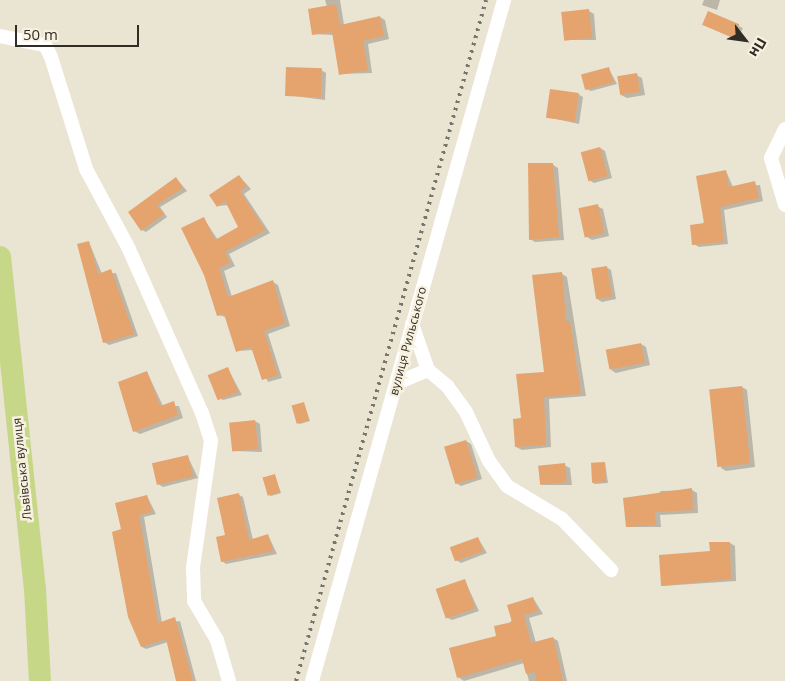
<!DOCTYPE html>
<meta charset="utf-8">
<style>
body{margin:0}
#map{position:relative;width:785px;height:681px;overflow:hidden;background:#eae4d3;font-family:"Open Sans",sans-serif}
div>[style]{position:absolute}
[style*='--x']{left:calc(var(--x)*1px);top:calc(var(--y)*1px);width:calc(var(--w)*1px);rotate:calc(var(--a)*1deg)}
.shadow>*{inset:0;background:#0003;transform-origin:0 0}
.building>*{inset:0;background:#e5a46e;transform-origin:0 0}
.street>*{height:14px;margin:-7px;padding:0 7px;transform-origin:7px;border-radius:7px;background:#fff}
.primary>*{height:22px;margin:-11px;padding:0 11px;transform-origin:11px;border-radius:11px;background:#c6d788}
.rail>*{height:4px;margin-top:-2px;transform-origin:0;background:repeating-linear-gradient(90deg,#79756a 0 2.5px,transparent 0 7.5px)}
span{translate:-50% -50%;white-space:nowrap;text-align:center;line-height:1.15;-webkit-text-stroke:5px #f8f1e0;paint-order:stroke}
.street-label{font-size:12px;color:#2f2d26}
.north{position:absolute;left:720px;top:15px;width:50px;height:50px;-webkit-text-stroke:4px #f8f1e0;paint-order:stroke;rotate:120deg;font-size:14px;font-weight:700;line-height:20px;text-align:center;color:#2f2d26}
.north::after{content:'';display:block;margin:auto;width:18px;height:22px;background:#2f2d26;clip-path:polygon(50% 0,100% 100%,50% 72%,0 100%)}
.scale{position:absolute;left:15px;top:25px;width:124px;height:22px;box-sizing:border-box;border:2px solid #2f2d26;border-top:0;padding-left:6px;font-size:15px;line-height:18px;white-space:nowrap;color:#2f2d26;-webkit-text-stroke:4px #f8f1e0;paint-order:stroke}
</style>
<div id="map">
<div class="shadow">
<div style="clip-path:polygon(325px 0,340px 0,344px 25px,380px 17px,385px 20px,389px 39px,368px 44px,372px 73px,340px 74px,333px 35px,313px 34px,327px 7px)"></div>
<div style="clip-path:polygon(704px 0,720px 0,717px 10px,702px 5px)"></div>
<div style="clip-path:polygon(589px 11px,594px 14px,596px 40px,565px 40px)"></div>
<div style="left:709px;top:13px;width:37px;height:13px;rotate:24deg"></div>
<div style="clip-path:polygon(609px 69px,617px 84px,591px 91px,586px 89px)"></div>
<div style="clip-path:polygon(321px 70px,326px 73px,325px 100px,286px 95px)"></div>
<div style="clip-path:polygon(636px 75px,642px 78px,645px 95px,627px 98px,621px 95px)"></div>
<div style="clip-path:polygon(578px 94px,583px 97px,579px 124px,547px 117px)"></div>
<div style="clip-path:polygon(600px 148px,605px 151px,612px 178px,594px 183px,589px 180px)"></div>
<div style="clip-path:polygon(553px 165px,558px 168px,564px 240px,535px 242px,530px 239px)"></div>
<div style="clip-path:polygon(726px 171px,733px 187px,760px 185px,763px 201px,724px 210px,728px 244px,699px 247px,694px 244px)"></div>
<div style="clip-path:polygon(239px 176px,251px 189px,244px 194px,270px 233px,229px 254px,235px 266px,224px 271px,232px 297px,273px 282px,278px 285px,290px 326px,268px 334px,282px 378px,268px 382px,253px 350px,237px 351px,226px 317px,218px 315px,204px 219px,218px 240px,240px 228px,228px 205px,218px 206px)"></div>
<div style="clip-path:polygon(176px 178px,187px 191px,160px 207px,167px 217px,146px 232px,142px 230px,129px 212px)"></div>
<div style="clip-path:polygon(597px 206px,603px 209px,609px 236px,592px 240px,587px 237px)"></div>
<div style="clip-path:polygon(89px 242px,102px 274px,116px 273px,138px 336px,109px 345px,104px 342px)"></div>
<div style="clip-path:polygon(606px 267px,611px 270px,616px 299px,602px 302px,597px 299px)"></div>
<div style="clip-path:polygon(562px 274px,567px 277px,586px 396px,549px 399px,551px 447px,522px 450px,516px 447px,522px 419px,545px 373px)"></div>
<div style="clip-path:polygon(641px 344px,646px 347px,650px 365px,616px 373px,611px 370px)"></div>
<div style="clip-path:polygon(228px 369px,242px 395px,223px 400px,218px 397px)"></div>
<div style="clip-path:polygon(147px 372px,163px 406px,179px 406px,183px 418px,140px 434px,134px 431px)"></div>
<div style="clip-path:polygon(742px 387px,747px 390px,755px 467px,726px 471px,721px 468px)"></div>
<div style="clip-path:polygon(304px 404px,310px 421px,300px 424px,298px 423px)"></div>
<div style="clip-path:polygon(255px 421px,260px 424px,262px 452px,233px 451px)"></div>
<div style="clip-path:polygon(466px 441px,471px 444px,482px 479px,461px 486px,456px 483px)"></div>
<div style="clip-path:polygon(188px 457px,198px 478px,163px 487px,158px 484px)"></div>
<div style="clip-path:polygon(605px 463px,608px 483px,595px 484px,593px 483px)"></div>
<div style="clip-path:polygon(564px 465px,570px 468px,572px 485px,541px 485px)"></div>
<div style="clip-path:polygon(275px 476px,281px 493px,271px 496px,268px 494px)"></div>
<div style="clip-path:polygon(692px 490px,697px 493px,698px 513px,660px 515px,661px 527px,627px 527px,661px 491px)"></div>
<div style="clip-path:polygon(239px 495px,243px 497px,253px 540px,268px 535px,277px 554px,226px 564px,222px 561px)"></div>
<div style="clip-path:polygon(147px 496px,156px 514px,144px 517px,162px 623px,180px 621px,196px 681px,177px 681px,168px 642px,146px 649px,142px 647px,123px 530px)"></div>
<div style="clip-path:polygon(478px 538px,487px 553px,461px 563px,456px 560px)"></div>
<div style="clip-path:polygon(730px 543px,735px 546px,736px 581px,662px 586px)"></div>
<div style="clip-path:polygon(465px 581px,479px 611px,452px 620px,446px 617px)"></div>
<div style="clip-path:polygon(533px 598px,543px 614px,529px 618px,536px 643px,553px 638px,558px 641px,567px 681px,529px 681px,524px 663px,464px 681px,458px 677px)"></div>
</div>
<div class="building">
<div style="clip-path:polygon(336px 4px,340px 25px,380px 16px,384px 36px,363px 41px,368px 70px,339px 75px,332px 32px,312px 35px,308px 9px)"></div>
<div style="left:589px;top:9px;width:29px;height:28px;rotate:84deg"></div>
<div style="left:708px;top:11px;width:34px;height:15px;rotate:23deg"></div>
<div style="left:286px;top:67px;width:36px;height:29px;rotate:2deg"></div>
<div style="left:609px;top:67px;width:16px;height:29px;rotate:75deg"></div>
<div style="left:637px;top:73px;width:19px;height:20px;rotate:81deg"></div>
<div style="left:550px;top:89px;width:29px;height:29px;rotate:8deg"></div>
<div style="left:600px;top:147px;width:30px;height:20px;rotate:75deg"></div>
<div style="clip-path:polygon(528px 163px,553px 163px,559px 237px,529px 240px)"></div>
<div style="clip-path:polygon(726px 170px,729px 187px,755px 181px,759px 198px,720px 207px,724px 242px,692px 245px,690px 225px,704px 223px,696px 176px)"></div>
<div style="clip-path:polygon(239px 175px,247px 186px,240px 191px,265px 230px,225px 252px,230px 263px,219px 268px,228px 297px,273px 280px,285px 323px,264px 331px,278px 375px,262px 380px,251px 347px,236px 352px,224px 314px,217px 316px,204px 275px,181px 228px,204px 217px,215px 240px,238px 227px,225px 201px,217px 207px,209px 195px)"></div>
<div style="clip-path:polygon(176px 177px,183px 188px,157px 205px,164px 214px,141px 231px,128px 212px)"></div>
<div style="left:598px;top:204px;width:30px;height:20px;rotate:78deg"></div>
<div style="clip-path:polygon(89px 241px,98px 274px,111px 269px,134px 334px,103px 343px,77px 244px)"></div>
<div style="left:607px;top:266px;width:31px;height:16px;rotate:81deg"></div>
<div style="clip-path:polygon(562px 272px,566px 321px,570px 321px,581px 394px,544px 397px,546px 445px,515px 447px,513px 419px,521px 418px,516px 374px,544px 372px,532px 275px)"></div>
<div style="left:641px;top:343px;width:20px;height:36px;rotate:79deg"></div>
<div style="left:228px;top:367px;width:27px;height:22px;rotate:68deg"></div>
<div style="clip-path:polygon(147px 371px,160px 406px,174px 401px,178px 415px,133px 432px,118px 382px)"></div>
<div style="left:742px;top:386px;width:78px;height:33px;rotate:84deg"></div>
<div style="left:304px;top:402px;width:19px;height:13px;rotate:74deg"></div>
<div style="left:255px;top:420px;width:29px;height:26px;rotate:84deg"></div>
<div style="left:466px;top:440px;width:39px;height:23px;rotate:73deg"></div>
<div style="left:188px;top:455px;width:22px;height:37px;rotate:77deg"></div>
<div style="left:605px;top:462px;width:20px;height:14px;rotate:87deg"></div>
<div style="left:565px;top:463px;width:19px;height:27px;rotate:84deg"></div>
<div style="left:275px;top:474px;width:19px;height:13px;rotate:74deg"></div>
<div style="clip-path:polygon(692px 488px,693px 510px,655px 512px,656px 525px,626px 527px,623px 498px)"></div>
<div style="clip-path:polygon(239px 493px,249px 540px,268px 534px,273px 551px,221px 562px,216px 537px,225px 535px,217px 498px)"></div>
<div style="clip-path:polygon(147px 495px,152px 512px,139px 515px,158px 623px,175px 617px,193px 681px,176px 681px,166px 639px,141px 647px,128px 617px,112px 532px,121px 529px,115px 503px)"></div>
<div style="left:478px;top:537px;width:15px;height:30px;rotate:70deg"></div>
<div style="clip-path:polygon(709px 542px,730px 542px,731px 579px,661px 586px,659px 555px,710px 551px)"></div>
<div style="left:465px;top:579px;width:31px;height:31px;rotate:71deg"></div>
<div style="clip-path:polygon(533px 597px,538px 611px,524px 615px,531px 643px,553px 637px,563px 681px,536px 681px,535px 672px,526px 674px,522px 659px,457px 678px,449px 648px,496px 636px,494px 626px,512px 622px,507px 605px)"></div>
</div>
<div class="street">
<div style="--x:0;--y:36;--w:46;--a:11.3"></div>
<div style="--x:45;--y:45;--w:13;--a:63"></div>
<div style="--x:51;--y:57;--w:117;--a:72.6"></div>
<div style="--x:86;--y:169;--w:89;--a:61.7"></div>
<div style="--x:128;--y:247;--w:182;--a:66"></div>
<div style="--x:202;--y:413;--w:29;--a:72"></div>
<div style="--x:211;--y:441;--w:128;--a:98.1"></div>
<div style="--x:193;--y:568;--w:33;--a:88"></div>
<div style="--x:194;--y:601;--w:45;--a:59.5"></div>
<div style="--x:217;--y:640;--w:43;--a:73.7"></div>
<div style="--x:785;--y:129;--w:32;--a:116"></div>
<div style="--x:771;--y:158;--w:49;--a:73.4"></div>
<div style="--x:412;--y:324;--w:49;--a:70.8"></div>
<div style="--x:428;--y:370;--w:26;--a:40"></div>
<div style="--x:448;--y:387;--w:31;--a:54"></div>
<div style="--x:466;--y:412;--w:54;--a:64.9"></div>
<div style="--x:489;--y:461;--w:31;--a:54"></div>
<div style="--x:507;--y:486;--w:64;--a:31"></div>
<div style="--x:562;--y:519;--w:71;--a:46.1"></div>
<div style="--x:397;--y:383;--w:34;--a:-23"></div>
<div style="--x:312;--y:681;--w:708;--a:-74.25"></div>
</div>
<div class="primary">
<div style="--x:0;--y:257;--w:334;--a:84"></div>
<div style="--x:35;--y:589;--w:92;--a:86.9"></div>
</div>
<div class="rail">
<div style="--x:296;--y:681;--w:707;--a:-74.41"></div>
</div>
<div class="street-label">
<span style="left:408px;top:341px;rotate:-75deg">вулиця Рильського</span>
<span style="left:22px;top:469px;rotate:-96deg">Львівська вулиця</span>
</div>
<div class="north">Пн</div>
<div class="scale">50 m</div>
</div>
